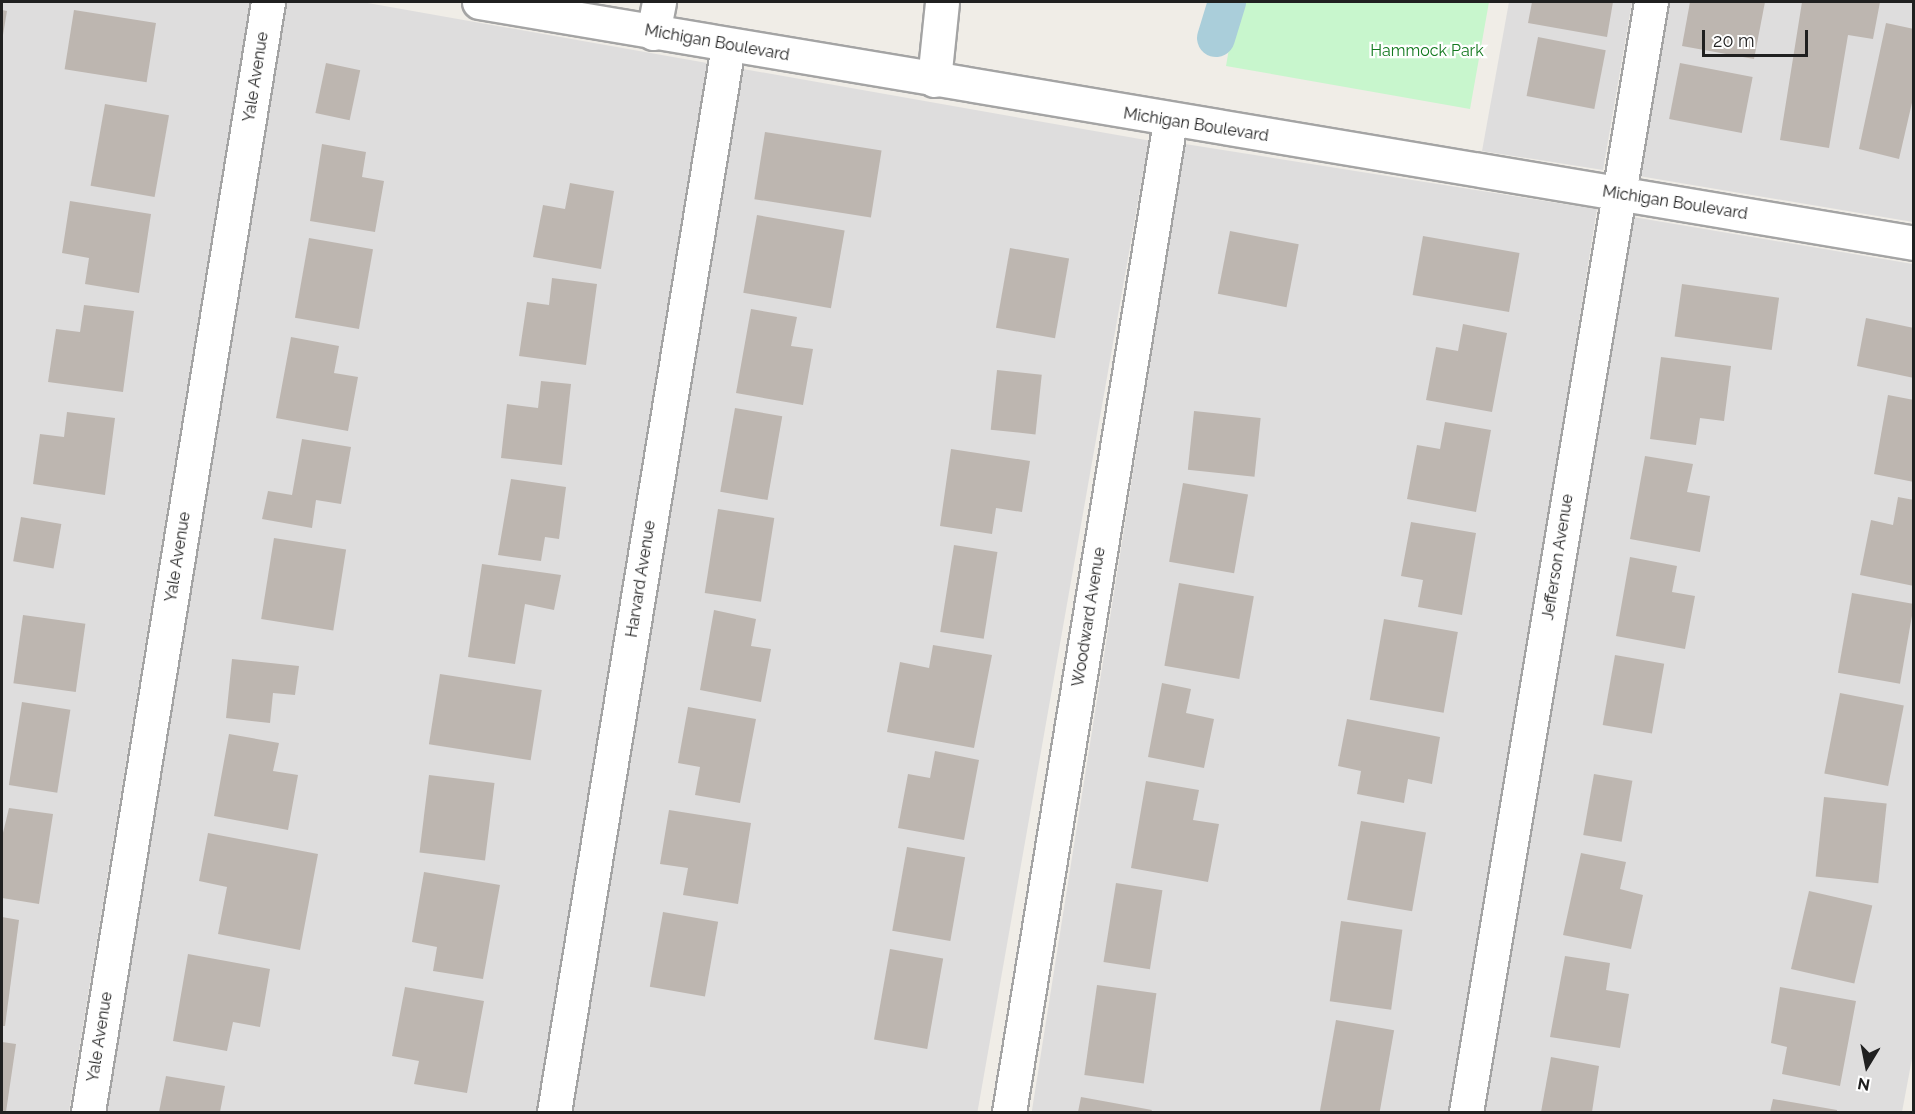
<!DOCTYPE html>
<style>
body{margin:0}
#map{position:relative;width:1915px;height:1114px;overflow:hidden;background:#f0ede7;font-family:Raleway,sans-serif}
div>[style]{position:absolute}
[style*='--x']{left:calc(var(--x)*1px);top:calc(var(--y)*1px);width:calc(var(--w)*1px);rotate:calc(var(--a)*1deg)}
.residential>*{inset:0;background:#dedddd;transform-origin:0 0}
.park>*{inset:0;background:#c8f6cd}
.canal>*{height:38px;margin:-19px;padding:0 19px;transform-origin:19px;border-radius:19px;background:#aaceda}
.building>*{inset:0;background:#bdb6b0;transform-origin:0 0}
.roads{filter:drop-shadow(2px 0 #a4a4a4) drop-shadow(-2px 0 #a4a4a4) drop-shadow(0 2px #a4a4a4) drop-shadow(0 -2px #a4a4a4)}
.minor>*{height:33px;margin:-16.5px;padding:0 16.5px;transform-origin:16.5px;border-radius:16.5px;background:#fff}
span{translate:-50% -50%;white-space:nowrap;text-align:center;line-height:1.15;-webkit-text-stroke:4.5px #fff;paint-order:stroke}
.street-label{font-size:16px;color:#202020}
.park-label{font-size:16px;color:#13791f}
.frame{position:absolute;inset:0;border:3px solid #202020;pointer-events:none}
.north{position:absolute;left:1837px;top:1036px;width:60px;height:60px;-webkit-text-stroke:4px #fff;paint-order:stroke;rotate:190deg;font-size:16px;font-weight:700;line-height:24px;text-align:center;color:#202020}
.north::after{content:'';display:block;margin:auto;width:21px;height:27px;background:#202020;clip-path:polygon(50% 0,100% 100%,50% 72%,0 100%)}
.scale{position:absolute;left:1702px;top:30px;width:106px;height:27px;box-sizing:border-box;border:3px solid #202020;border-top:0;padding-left:8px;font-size:18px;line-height:21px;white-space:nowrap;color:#202020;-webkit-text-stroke:4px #fff;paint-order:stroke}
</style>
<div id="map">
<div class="residential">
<div style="clip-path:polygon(2px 2px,250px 2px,69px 1112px,2px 1112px)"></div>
<div style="clip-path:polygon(286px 2px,362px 2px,707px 63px,536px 1112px,106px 1112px)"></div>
<div style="clip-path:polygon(1509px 2px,1632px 2px,1603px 170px,1482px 151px)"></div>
<div style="clip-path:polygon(1669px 2px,1913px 2px,1913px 222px,1639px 176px)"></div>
<div style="left:743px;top:69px;width:412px;height:1057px;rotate:10deg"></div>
<div style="left:1185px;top:144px;width:417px;height:981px;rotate:9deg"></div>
<div style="clip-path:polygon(1633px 217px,1913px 264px,1914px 1048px,1902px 1112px,1484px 1112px)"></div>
</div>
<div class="park">
<div style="clip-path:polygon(1237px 2px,1489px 2px,1470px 109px,1226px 66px)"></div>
</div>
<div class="canal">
<div style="--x:1216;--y:38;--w:38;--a:-73"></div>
</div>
<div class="building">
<div style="clip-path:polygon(1532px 2px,1613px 2px,1607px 37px,1528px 23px)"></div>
<div style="clip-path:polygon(1690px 2px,1765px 2px,1754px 59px,1682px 46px)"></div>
<div style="clip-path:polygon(1802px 2px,1880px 2px,1873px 39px,1848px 35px,1829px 148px,1780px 140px)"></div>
<div style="clip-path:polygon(2px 10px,7px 11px,3px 35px,2px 34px)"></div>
<div style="left:74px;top:10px;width:83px;height:60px;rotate:9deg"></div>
<div style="clip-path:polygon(1886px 23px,1914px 29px,1914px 94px,1899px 159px,1859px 149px)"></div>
<div style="left:1538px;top:37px;width:69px;height:60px;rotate:11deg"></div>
<div style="left:326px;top:63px;width:35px;height:51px;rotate:12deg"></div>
<div style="left:1680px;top:63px;width:74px;height:57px;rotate:11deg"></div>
<div style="left:105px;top:104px;width:65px;height:83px;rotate:10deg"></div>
<div style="left:765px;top:132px;width:118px;height:68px;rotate:9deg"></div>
<div style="clip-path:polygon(322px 144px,366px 152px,362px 177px,384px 181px,375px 232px,310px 221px)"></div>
<div style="clip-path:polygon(570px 183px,614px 191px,601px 269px,533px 257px,543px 205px,565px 209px)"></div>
<div style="clip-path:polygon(70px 201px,151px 214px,139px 293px,85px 284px,89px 258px,62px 253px)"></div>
<div style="left:757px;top:215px;width:89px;height:79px;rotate:10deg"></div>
<div style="left:1230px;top:231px;width:70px;height:64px;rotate:11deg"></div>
<div style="left:1423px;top:236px;width:98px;height:60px;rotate:10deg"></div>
<div style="left:309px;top:238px;width:65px;height:81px;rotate:10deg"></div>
<div style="left:1010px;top:248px;width:60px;height:81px;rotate:10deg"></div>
<div style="clip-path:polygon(552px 278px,597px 284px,586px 365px,519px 356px,527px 302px,549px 305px)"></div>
<div style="left:1682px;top:284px;width:98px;height:53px;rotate:8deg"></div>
<div style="clip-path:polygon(84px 305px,134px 311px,123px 392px,48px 382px,56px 329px,80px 332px)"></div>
<div style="clip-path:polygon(751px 309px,797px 317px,791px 346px,813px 349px,803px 405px,736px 393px)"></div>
<div style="clip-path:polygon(1866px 318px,1914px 328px,1914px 378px,1857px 366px)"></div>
<div style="clip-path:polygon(1463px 324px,1507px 333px,1492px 412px,1426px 400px,1436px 347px,1458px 351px)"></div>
<div style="clip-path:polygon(291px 337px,339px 346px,334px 373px,358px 377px,348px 431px,276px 418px)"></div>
<div style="clip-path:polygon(1661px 357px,1731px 366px,1724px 421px,1700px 418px,1696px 445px,1650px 439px)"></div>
<div style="left:997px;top:370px;width:45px;height:60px;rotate:6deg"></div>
<div style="clip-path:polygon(541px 381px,571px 384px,562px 465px,501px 458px,507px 404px,538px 408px)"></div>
<div style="clip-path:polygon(1888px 395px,1914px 400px,1914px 482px,1874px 474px)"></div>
<div style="left:735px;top:408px;width:48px;height:85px;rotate:10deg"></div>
<div style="left:1194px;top:411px;width:67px;height:59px;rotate:6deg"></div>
<div style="clip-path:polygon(67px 412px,115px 418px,105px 495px,33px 484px,40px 434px,64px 437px)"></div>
<div style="clip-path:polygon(1445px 422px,1491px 430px,1476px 512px,1407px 499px,1417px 445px,1440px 449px)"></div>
<div style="clip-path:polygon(302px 439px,351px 447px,341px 504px,316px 500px,312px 528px,262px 519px,268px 491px,292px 495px)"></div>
<div style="clip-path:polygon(951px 449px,1030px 461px,1022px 512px,996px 508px,992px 534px,940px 526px)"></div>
<div style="clip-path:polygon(1645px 456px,1693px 464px,1687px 492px,1710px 496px,1700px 552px,1630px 539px)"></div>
<div style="clip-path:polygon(511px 479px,566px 487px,559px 539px,545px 537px,541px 561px,498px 555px)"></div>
<div style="left:1183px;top:483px;width:66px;height:80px;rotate:10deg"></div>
<div style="clip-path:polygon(1898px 497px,1914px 500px,1914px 586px,1860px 575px,1871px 520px,1893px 525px)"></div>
<div style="left:718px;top:509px;width:57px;height:85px;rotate:9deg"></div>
<div style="left:21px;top:517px;width:41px;height:45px;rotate:10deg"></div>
<div style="clip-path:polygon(1411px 522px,1476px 533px,1462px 615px,1418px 607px,1423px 580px,1401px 576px)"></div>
<div style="left:274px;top:538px;width:73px;height:82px;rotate:9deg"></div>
<div style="left:954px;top:545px;width:44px;height:88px;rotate:9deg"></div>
<div style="clip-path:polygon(1630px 557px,1677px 566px,1672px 592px,1695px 596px,1685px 649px,1616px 636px)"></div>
<div style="clip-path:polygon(482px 564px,561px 575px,554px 610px,525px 604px,515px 664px,468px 657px)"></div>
<div style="left:1179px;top:583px;width:76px;height:84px;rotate:10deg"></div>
<div style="left:1852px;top:593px;width:63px;height:81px;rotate:10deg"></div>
<div style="clip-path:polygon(714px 610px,756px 619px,751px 646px,771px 649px,761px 702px,700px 690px)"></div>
<div style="left:23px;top:615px;width:63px;height:69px;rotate:8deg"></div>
<div style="left:1384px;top:619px;width:75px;height:82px;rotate:10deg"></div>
<div style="clip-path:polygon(933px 645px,992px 655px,974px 748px,887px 732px,900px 662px,929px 668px)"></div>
<div style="left:1615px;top:655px;width:50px;height:71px;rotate:10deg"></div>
<div style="clip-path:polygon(232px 659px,299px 666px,295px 695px,273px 693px,270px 723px,226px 718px)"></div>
<div style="left:440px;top:674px;width:103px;height:71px;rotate:9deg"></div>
<div style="clip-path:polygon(1162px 683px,1191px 689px,1186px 713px,1214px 719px,1204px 768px,1148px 757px)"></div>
<div style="left:1840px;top:693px;width:65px;height:82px;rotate:11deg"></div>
<div style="left:22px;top:702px;width:49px;height:84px;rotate:9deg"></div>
<div style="clip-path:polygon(688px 707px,756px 719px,740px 803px,695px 795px,700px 767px,678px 763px)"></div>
<div style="clip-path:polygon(1347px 719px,1440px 737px,1432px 784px,1408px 779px,1404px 803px,1357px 794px,1361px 771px,1338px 766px)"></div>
<div style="clip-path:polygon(229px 734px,279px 743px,273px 771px,298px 775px,288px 830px,214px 816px)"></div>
<div style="clip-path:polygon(935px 751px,979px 760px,964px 840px,898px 828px,908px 774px,930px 778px)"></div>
<div style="left:1594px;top:774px;width:39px;height:62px;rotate:10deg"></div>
<div style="left:429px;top:775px;width:66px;height:78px;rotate:7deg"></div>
<div style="clip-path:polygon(1146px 781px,1199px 790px,1193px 820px,1219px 824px,1208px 882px,1131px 868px)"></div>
<div style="left:1824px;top:797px;width:63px;height:80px;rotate:6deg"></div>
<div style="clip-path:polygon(9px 808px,53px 814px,39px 904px,2px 898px,2px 837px)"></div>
<div style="clip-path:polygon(669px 810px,751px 823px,738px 904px,683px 895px,688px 868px,660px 864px)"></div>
<div style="left:1361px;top:821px;width:66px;height:80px;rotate:10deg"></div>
<div style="clip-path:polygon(208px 833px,318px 854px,300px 950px,218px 934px,227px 887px,199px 881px)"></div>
<div style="left:907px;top:847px;width:59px;height:85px;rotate:10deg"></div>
<div style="clip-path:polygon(1581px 853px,1626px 862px,1620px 889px,1643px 895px,1631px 949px,1563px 935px)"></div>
<div style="clip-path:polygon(424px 872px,500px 885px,483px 979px,433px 971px,437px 947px,412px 942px)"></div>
<div style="left:1116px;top:883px;width:47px;height:80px;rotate:9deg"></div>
<div style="left:1809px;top:891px;width:65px;height:80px;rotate:13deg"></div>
<div style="left:663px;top:912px;width:56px;height:76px;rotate:10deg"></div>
<div style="clip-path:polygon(2px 917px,19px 920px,5px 1026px,2px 1026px)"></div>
<div style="left:1341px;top:921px;width:62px;height:81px;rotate:8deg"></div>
<div style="left:890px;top:949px;width:54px;height:92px;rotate:10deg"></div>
<div style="clip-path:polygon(188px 954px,270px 969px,260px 1027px,233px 1022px,227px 1051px,173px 1041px)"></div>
<div style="clip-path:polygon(1565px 956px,1610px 963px,1606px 990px,1629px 994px,1620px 1048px,1550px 1037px)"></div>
<div style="left:1097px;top:985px;width:60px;height:91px;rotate:8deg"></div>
<div style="clip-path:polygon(405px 987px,484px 1001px,467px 1093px,414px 1084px,419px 1061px,392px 1056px)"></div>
<div style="clip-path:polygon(1780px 987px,1856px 1001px,1840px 1086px,1782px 1074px,1787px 1047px,1771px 1043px)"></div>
<div style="left:1336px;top:1020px;width:59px;height:94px;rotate:10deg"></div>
<div style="clip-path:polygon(2px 1042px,16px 1044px,6px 1112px,2px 1112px)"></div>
<div style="clip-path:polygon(1551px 1057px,1599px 1066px,1592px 1112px,1541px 1112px)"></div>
<div style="clip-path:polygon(166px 1076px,225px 1086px,220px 1112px,159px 1112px)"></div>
<div style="clip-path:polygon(1081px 1097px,1152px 1110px,1151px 1112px,1078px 1112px)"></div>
<div style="clip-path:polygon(1773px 1099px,1837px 1110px,1837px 1112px,1770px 1112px)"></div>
</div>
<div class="roads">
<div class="minor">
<div style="--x:479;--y:2;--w:1455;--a:9.53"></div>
<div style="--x:653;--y:33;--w:32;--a:-79"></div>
<div style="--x:934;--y:80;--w:78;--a:-84.1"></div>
<div style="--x:88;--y:1112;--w:1124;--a:-80.79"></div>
<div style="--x:554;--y:1112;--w:1080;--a:-80.73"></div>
<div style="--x:1009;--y:1112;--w:1004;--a:-80.77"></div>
<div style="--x:1466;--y:1112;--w:1125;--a:-80.54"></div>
</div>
</div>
<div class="street-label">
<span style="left:717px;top:43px;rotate:10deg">Michigan Boulevard</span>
<span style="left:256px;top:77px;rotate:-81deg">Yale Avenue</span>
<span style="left:1196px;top:125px;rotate:9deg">Michigan Boulevard</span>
<span style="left:1675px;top:203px;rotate:9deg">Michigan Boulevard</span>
<span style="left:178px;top:557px;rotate:-81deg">Yale Avenue</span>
<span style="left:1558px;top:557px;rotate:-81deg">Jefferson Avenue</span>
<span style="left:641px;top:579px;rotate:-81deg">Harvard Avenue</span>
<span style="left:1089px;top:617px;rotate:-81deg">Woodward Avenue</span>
<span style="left:100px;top:1037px;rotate:-81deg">Yale Avenue</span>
</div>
<div class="park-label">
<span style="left:1427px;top:51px">Hammock Park</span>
</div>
<div class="frame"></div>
<div class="north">N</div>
<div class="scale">20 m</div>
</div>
